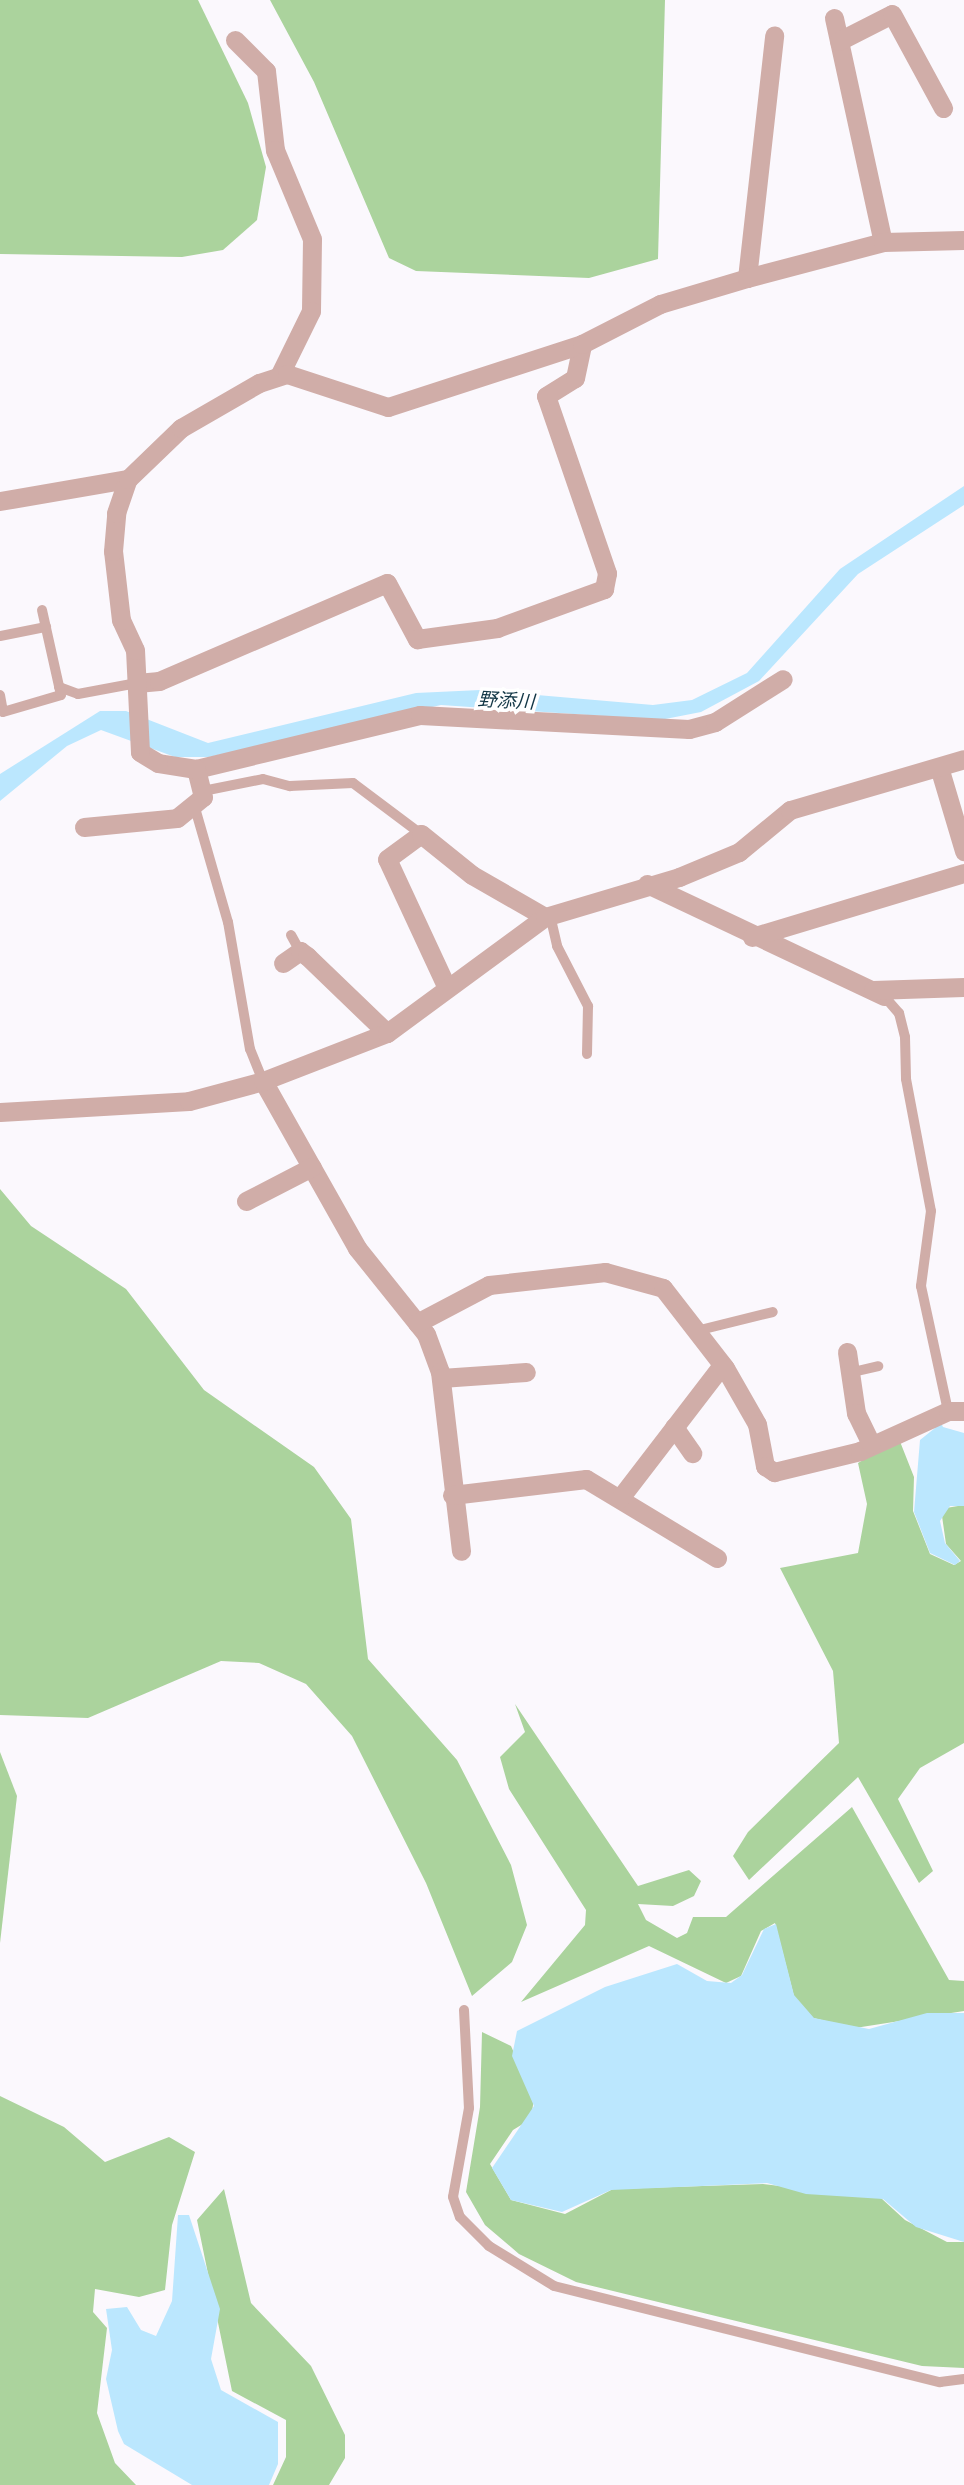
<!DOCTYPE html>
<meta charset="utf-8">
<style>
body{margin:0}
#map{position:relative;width:964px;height:2485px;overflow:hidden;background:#fbf8fd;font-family:"IBM Plex Sans","Noto Sans JP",sans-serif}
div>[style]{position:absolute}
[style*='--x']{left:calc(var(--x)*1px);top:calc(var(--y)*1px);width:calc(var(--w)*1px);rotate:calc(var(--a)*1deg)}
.green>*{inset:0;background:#abd39d}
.water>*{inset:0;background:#bbe7fe}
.lane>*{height:10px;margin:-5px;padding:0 5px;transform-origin:5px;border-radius:5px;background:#d0ada8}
.street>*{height:19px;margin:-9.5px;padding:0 9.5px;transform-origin:9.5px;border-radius:9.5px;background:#d0ada8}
span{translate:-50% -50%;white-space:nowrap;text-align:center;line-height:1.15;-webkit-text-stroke:7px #fff;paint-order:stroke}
.water-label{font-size:19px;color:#133746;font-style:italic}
</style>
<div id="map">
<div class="green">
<div style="clip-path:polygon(0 0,198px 0,248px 103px,266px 167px,257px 220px,223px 250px,182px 257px,0 254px)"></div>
<div style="clip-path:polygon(270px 0,665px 0,658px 259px,589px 278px,416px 271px,389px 258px,314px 82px)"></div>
<div style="clip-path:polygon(0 1189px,31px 1226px,126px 1289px,204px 1390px,314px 1467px,351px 1519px,368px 1659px,457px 1760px,511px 1865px,527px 1925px,512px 1962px,472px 1996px,426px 1883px,352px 1736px,306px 1684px,259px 1663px,221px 1661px,88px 1718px,0 1715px)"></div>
<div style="clip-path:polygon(899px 1439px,914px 1477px,913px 1511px,930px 1554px,954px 1565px,961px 1561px,946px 1544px,942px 1516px,946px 1508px,964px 1505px,964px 1743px,920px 1768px,898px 1799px,933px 1871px,919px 1883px,858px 1777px,749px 1880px,733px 1856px,748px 1832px,839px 1743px,833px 1671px,780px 1568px,858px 1553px,867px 1504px,858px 1463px)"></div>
<div style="clip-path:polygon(515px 1704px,638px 1886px,689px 1870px,701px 1881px,694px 1896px,673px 1906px,638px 1904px,646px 1920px,677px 1938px,687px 1933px,693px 1917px,726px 1917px,852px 1807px,949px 1980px,964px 1981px,964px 2011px,855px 2028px,809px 2017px,795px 2000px,775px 1923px,761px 1931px,741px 1976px,726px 1983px,649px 1946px,521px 2002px,585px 1925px,586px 1910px,509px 1789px,500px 1757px,525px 1732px)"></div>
<div style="clip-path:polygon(0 1752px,17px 1796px,0 1943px)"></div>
<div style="clip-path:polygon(482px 2032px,511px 2046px,534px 2098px,531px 2119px,513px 2130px,490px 2164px,511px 2200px,565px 2214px,613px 2189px,763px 2184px,881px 2198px,905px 2220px,947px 2242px,964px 2242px,964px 2368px,922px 2366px,576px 2282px,519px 2254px,485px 2225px,466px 2192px,480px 2107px)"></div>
<div style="clip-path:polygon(0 2096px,64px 2127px,105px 2162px,169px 2137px,195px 2152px,172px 2225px,165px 2290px,139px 2297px,95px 2289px,93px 2312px,107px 2328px,97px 2413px,115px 2463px,136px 2485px,0 2485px)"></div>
<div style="clip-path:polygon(224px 2189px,251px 2303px,311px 2366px,345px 2435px,345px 2458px,329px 2485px,273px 2485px,286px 2457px,286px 2420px,232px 2391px,197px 2220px)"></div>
</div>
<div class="water">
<div style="clip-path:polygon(964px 486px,964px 505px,858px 574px,759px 681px,701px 712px,660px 720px,441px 705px,209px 757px,175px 757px,101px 730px,67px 746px,0 801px,0 774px,100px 711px,126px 711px,208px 743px,416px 693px,480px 690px,653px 705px,692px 700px,747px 673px,840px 569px)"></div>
<div style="clip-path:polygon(936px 1412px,943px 1427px,964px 1433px,964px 1506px,950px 1506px,940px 1521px,945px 1543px,960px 1561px,955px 1565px,930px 1553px,914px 1512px,920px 1440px,935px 1428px)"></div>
<div style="clip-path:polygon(776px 1924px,794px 1995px,814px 2018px,869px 2029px,927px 2013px,964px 2013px,964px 2242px,916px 2227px,883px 2199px,806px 2194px,767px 2183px,611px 2190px,562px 2212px,511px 2200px,492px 2168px,534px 2106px,512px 2056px,517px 2031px,605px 1987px,677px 1964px,707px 1981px,731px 1983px,742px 1975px,764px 1929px)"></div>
<div style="clip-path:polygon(178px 2215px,189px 2215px,220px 2309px,211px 2359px,221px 2390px,278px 2422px,278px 2464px,269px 2485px,192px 2485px,124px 2444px,118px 2431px,106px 2379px,112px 2350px,106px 2309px,127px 2307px,141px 2330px,156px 2336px,172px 2301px)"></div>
</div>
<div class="lane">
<div style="--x:0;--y:636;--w:47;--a:-11.1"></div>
<div style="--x:59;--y:687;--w:20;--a:20"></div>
<div style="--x:78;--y:694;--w:60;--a:-10.6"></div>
<div style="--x:0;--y:695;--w:17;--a:80"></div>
<div style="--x:3;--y:712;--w:60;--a:-16.3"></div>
<div style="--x:61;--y:695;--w:87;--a:-102.6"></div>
<div style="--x:203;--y:791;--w:61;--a:-11.3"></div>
<div style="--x:263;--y:779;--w:28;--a:15"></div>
<div style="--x:290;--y:786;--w:63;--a:-2.7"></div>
<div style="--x:353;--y:783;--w:85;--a:36.9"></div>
<div style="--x:195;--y:808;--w:119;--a:73.9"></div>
<div style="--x:228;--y:922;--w:129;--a:80.2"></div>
<div style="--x:250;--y:1049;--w:35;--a:68"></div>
<div style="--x:550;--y:915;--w:32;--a:77"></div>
<div style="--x:557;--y:946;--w:68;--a:62.7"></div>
<div style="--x:588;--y:1006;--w:48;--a:91.2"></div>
<div style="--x:291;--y:935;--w:18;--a:61"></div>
<div style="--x:884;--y:996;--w:23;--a:49"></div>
<div style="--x:899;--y:1013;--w:25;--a:76"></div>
<div style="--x:905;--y:1037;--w:42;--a:88.6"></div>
<div style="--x:906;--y:1079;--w:134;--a:79.3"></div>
<div style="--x:931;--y:1211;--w:76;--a:97.6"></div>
<div style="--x:921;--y:1286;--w:128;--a:77.8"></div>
<div style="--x:696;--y:1331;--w:79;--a:-13.9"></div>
<div style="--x:853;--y:1372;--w:26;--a:-13"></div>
<div style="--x:464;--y:2010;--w:98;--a:87.1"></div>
<div style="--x:469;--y:2108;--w:90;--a:100.2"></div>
<div style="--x:453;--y:2197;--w:21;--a:71"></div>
<div style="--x:460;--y:2217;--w:41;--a:45"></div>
<div style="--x:489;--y:2246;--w:76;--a:31.6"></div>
<div style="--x:554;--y:2286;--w:398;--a:14"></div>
<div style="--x:940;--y:2382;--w:24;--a:-7"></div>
</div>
<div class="street">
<div style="--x:834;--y:18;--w:229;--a:77.7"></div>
<div style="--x:235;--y:40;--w:44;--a:45"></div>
<div style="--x:266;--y:71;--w:80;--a:83.5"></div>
<div style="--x:275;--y:150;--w:96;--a:67.4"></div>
<div style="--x:312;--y:239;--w:72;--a:90.8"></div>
<div style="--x:311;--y:311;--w:72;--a:116.2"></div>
<div style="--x:839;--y:41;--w:59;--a:-27"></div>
<div style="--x:892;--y:14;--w:107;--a:61.5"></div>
<div style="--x:747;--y:278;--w:244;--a:-83.6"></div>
<div style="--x:0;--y:501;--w:130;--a:-9.8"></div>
<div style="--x:137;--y:683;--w:22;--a:-5"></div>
<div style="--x:159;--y:681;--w:248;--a:-23.3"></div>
<div style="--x:387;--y:583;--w:64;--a:61.8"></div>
<div style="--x:417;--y:639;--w:81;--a:-7.8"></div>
<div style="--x:497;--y:628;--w:114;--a:-20"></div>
<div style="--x:604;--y:589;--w:16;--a:-79"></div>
<div style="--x:607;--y:573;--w:187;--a:-109"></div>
<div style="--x:546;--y:396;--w:34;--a:-32"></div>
<div style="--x:575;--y:378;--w:35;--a:-78"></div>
<div style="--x:939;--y:767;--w:88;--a:73.4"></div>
<div style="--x:196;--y:769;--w:230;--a:-13.6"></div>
<div style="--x:420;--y:715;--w:269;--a:3"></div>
<div style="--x:689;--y:729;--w:27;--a:-15"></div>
<div style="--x:715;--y:722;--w:80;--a:-32.3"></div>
<div style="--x:84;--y:827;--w:93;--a:-5.5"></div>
<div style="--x:177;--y:818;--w:33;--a:-39"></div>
<div style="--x:203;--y:797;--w:29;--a:-104"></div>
<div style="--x:196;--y:769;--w:38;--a:-171"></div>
<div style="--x:158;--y:763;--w:21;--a:-149"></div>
<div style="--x:140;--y:752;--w:102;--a:-92.8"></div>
<div style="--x:135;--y:650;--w:33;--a:-115"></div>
<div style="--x:121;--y:620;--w:69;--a:-96.6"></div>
<div style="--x:113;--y:551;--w:38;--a:-85"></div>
<div style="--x:116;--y:513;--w:36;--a:-71"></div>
<div style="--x:128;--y:479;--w:74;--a:-43.9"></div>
<div style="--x:181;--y:428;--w:90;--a:-30"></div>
<div style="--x:259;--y:383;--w:29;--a:-18"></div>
<div style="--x:287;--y:374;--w:106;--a:18.1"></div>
<div style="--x:388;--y:407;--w:204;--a:-18"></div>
<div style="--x:582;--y:344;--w:88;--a:-27.1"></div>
<div style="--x:660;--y:304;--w:91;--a:-16.6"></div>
<div style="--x:747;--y:278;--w:141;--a:-14.8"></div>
<div style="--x:883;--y:242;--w:81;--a:-1.4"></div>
<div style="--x:647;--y:884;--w:262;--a:25.3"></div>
<div style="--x:752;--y:937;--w:221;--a:-16.8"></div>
<div style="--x:283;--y:963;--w:21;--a:-35"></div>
<div style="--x:300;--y:951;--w:9;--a:36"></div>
<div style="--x:307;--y:956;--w:111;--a:43.9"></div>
<div style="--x:447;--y:988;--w:142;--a:-114.9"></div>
<div style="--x:387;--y:859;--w:42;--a:-36.3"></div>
<div style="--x:421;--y:834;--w:65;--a:38.8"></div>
<div style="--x:472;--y:875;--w:84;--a:29.9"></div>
<div style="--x:873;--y:990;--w:91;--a:-1.9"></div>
<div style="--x:263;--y:1081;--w:192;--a:60.6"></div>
<div style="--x:357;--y:1248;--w:110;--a:51.3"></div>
<div style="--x:426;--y:1334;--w:40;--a:69.8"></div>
<div style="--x:440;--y:1372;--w:180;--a:83.3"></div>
<div style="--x:0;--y:1112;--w:189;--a:-3.3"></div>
<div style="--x:189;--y:1101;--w:77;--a:-15.1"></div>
<div style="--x:263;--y:1081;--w:133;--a:-21.2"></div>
<div style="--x:387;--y:1033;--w:196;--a:-36.3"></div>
<div style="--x:545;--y:917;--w:140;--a:-16.6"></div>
<div style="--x:679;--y:877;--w:65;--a:-22.6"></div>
<div style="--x:739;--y:852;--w:66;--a:-39.5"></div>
<div style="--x:790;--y:810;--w:181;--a:-16.3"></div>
<div style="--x:246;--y:1201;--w:74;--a:-27.3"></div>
<div style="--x:417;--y:1323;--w:81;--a:-27.8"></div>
<div style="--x:489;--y:1285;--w:117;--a:-6.4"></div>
<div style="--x:605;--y:1272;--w:60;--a:15.4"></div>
<div style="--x:663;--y:1288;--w:101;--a:52.2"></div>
<div style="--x:725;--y:1368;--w:64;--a:60.3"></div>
<div style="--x:757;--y:1424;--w:43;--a:79.2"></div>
<div style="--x:765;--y:1466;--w:11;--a:34"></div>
<div style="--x:774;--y:1472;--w:89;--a:-13.7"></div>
<div style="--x:860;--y:1451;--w:97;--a:-24.4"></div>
<div style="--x:948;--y:1411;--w:16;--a:0"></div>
<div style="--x:847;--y:1352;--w:62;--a:81.6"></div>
<div style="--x:856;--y:1413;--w:34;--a:64"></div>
<div style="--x:441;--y:1378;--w:85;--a:-4"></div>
<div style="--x:674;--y:1427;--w:32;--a:55"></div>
<div style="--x:452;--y:1495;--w:135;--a:-6.8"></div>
<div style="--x:586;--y:1479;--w:153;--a:31.1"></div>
<div style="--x:620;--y:1498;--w:168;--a:-52.5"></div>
</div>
<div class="water-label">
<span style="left:506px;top:701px;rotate:3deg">野添川</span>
</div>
</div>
